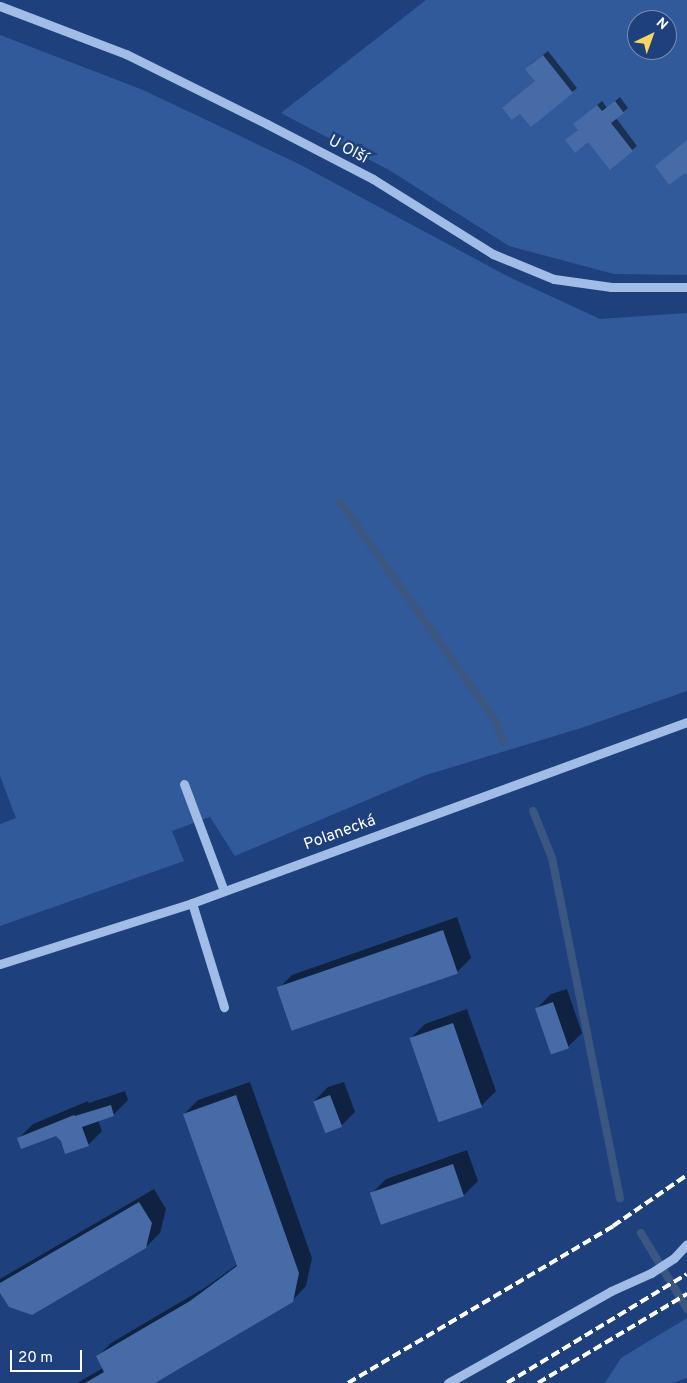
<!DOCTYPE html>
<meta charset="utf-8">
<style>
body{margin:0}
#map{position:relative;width:687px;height:1383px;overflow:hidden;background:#1e417d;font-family:Overpass,sans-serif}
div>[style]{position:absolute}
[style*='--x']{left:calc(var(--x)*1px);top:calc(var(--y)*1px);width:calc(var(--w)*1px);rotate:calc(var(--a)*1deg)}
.green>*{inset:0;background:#315a9b}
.shadow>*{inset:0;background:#0007}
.stream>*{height:8px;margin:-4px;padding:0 4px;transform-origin:4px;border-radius:4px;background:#3c5682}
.building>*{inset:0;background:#476ba6;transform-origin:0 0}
.minor>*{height:9px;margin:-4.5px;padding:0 4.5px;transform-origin:4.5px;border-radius:4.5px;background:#a1bce7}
.rail>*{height:4px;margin-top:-2px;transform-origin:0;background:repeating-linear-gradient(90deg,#fff 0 9px,transparent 0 13px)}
span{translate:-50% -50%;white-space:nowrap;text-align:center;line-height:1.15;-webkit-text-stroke:5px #1e417d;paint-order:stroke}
.street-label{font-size:16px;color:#fff}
.north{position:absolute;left:627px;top:10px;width:50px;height:50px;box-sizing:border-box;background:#1e417d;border:1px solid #788db1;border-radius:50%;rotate:42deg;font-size:14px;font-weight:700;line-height:20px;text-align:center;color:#fff}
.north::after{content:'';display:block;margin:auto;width:18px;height:22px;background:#f6d560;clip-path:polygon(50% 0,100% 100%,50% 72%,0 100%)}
.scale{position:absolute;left:10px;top:1350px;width:72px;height:22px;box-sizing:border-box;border:2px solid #fff;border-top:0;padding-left:6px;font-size:15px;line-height:18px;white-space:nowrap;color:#fff;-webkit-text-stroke:4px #1e417d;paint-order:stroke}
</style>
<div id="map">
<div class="green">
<div style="clip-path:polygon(evenodd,426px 0,687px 0,687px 275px,614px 274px,509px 246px,389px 170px,281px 113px,426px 0,637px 20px,667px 20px,667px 50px,637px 50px,637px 20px)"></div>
<div style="clip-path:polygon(0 35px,143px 90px,299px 164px,507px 276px,600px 319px,687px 313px,687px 691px,581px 728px,426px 775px,235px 856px,210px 817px,172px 831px,184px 861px,0 926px,0 824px,16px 818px,0 776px)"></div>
<div style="clip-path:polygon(687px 1318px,687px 1378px,672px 1383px,605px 1383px,621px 1358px)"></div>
</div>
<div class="shadow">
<div style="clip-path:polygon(548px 51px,577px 88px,531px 125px,536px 81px,531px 64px)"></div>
<div style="clip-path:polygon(620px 97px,628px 108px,616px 118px,637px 146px,610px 168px,580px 130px,579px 120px,602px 101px,607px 108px)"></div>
<div style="clip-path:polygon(457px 917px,471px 958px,457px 972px,278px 989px,292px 975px)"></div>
<div style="clip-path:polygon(567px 989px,582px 1033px,568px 1047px,537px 1008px,551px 994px)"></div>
<div style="clip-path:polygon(467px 1009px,496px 1091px,482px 1105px,440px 1120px,411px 1038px,425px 1024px)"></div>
<div style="clip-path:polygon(250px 1082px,312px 1258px,306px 1286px,292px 1301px,152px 1383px,77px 1383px,103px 1368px,97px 1357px,111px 1343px,206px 1287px,238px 1264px,184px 1114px,198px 1100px)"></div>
<div style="clip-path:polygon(344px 1082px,355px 1112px,341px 1126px,314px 1101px,328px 1087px)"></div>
<div style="clip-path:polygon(125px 1091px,128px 1100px,114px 1114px,98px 1120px,102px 1131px,88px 1145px,62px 1140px,56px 1135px,19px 1138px,33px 1124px,88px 1101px,89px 1103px)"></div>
<div style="clip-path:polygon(467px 1150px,478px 1181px,464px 1195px,372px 1193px,386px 1179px)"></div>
<div style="clip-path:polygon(154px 1189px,166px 1209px,160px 1233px,146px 1247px,0 1291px,0 1279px)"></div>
</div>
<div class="stream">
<div style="--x:340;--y:502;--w:267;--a:54.6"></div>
<div style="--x:495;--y:720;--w:24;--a:68"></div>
<div style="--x:533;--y:811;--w:51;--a:68"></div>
<div style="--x:552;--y:858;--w:347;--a:78.7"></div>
<div style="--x:641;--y:1233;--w:89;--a:58.8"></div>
</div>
<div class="building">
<div style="clip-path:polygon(543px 55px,573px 93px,531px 127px,520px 114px,512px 120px,502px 108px,535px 81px,525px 69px)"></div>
<div style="clip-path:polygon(615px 101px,624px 113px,611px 123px,633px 151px,610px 170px,588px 142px,575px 153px,565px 140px,578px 130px,573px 124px,597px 105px,602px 111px)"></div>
<div style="clip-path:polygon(687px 140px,687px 175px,685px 173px,669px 185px,655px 166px)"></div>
<div style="left:443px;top:930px;width:46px;height:176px;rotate:71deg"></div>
<div style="left:553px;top:1002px;width:49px;height:19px;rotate:71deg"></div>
<div style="left:453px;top:1023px;width:89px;height:46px;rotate:71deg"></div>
<div style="clip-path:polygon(236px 1095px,299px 1273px,293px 1302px,155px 1383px,85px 1383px,104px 1372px,96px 1356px,190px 1301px,237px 1266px,183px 1114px)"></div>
<div style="left:330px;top:1095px;width:34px;height:18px;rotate:69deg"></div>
<div style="clip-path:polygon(111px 1105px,114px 1116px,82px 1127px,89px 1146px,65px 1154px,61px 1141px,56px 1136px,21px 1149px,17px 1138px,74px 1115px,75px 1116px)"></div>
<div style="left:453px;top:1164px;width:34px;height:88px;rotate:71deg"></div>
<div style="clip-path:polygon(139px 1202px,152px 1223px,146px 1248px,32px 1315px,9px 1307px,0 1293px,0 1283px)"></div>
</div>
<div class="minor">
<div style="--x:0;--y:6;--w:135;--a:20.9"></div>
<div style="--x:126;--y:54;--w:157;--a:26.4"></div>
<div style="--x:267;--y:124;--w:119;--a:27.4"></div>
<div style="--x:373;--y:179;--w:142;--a:32"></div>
<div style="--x:493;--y:254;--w:66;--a:22.3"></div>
<div style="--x:554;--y:279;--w:58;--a:8"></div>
<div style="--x:611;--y:287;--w:76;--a:0"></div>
<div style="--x:184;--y:784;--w:114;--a:69.5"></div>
<div style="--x:192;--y:903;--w:109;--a:72.9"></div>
<div style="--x:0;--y:964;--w:201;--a:-17.6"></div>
<div style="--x:192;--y:903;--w:527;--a:-20.09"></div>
<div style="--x:448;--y:1383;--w:187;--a:-29.4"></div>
<div style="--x:611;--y:1291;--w:44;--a:-24.2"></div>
<div style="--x:651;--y:1273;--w:27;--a:-33"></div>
<div style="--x:674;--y:1258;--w:19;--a:-47"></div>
</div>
<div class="rail">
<div style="--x:348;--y:1383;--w:308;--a:-30.6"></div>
<div style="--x:613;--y:1226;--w:90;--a:-34.6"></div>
<div style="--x:507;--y:1383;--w:210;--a:-31.2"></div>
<div style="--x:538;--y:1383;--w:174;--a:-30.9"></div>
</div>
<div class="street-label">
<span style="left:348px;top:150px;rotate:28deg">U Olší</span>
<span style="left:340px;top:833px;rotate:-20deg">Polanecká</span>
</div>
<div class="north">N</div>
<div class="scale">20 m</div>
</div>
